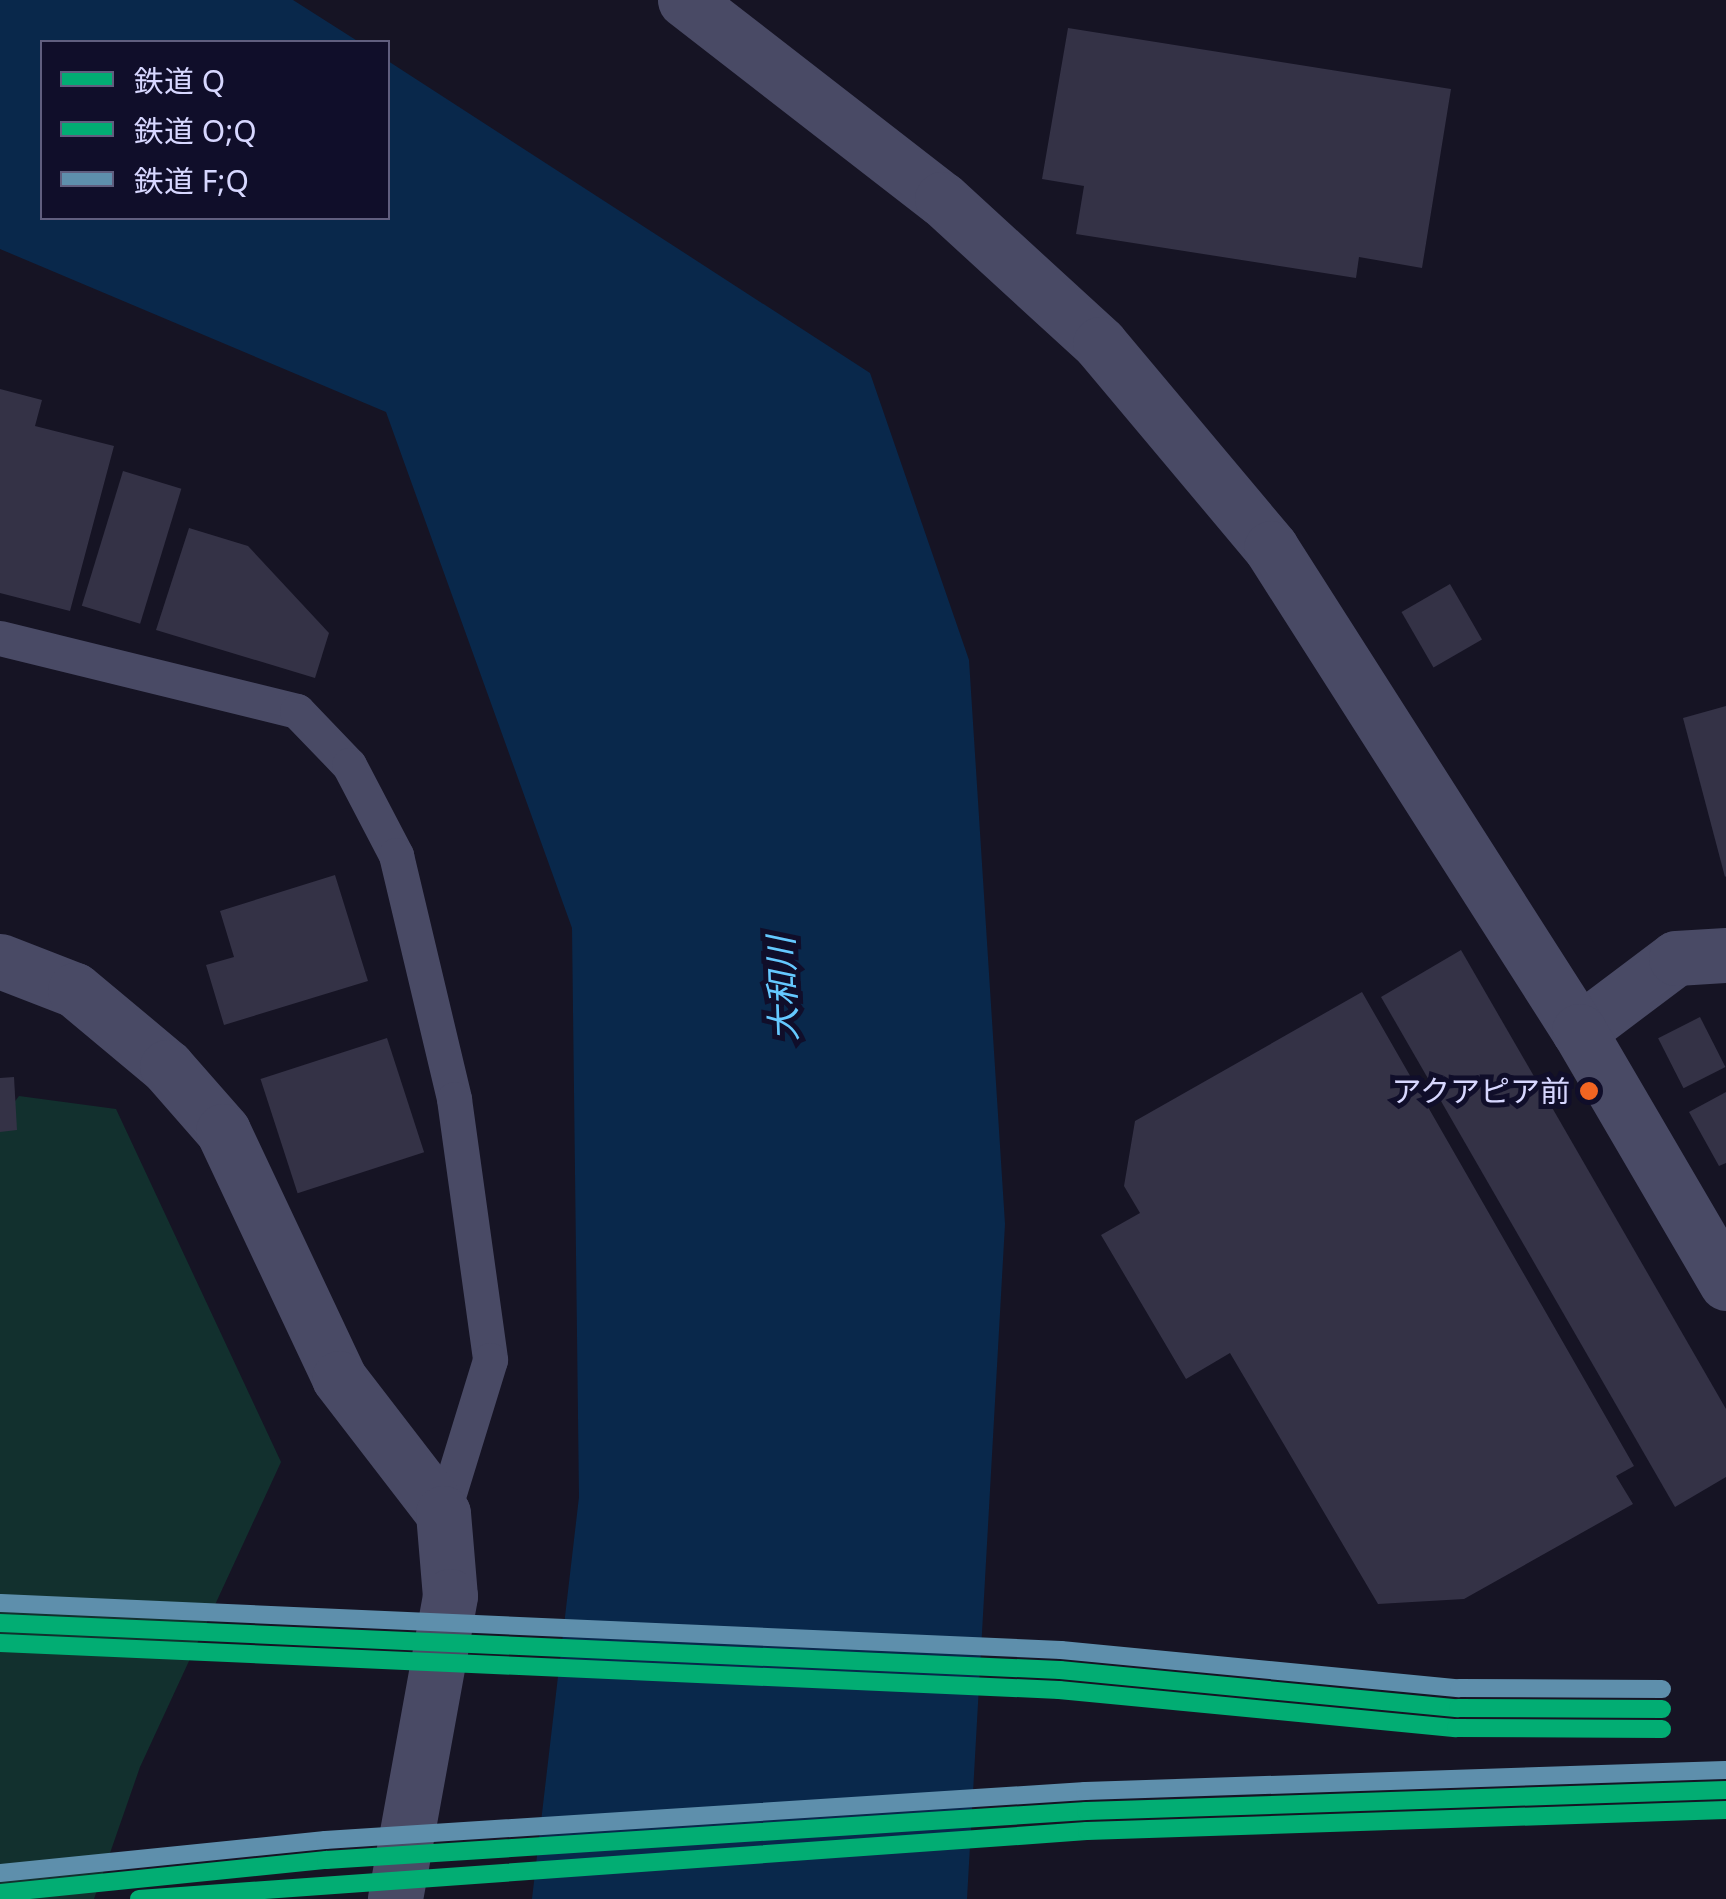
<!DOCTYPE html>
<meta charset="utf-8">
<style>
body{margin:0}
#map{position:relative;width:1726px;height:1899px;overflow:hidden;background:#161424;font-family:"Noto Sans","Noto Sans JP",sans-serif}
div>[style]{position:absolute}
[style*='--x']{left:calc(var(--x)*1px);top:calc(var(--y)*1px);width:calc(var(--w)*1px);rotate:calc(var(--a)*1deg)}
.green>*{inset:0;background:#12302e}
.water>*{inset:0;background:#09284b}
.building>*{inset:0;background:#343246;transform-origin:0 0}
.service>*{height:35px;margin:-17.5px;padding:0 17.5px;transform-origin:17.5px;border-radius:17.5px;background:#494a65}
.minor>*{height:55px;margin:-27.5px;padding:0 27.5px;transform-origin:27.5px;border-radius:27.5px;background:#494a65}
.tertiary>*{height:55px;margin:-27.5px;padding:0 27.5px;transform-origin:27.5px;border-radius:27.5px;background:#494a65}
.rail-1>*{height:18px;margin:-9px;padding:0 9px;transform-origin:9px;border-radius:9px;background:#02ad73}
.rail-2>*{height:18px;margin:-9px;padding:0 9px;transform-origin:9px;border-radius:9px;background:#02ad73}
.rail-3>*{height:18px;margin:-9px;padding:0 9px;transform-origin:9px;border-radius:9px;background:#5e8fac}
.dots>*{width:28px;height:28px;translate:-50% -50%;box-sizing:border-box;border:5px solid #100e2a;border-radius:50%}
span{translate:-50% -50%;white-space:nowrap;text-align:center;line-height:1.15;-webkit-text-stroke:10px #100e2a;paint-order:stroke}
.bus-label{font-size:30px;color:#d7d7ff}
.right{translate:-100% -50%;text-align:right}
.water-label{font-size:35px;color:#65c9ff;font-style:italic}
.legend{position:absolute;left:40px;top:40px;width:350px;height:180px;box-sizing:border-box;background:#100e2a;border:2px solid #605e7f;margin:0;padding:12px 18px;list-style:none;font-size:30px;color:#d7d7ff}
.legend li{display:flex;align-items:center;gap:20px;height:50px}
.legend b{width:50px;border:2px solid #605e7f}
</style>
<div id="map">
<div class="green">
<div style="clip-path:polygon(19px 1096px,116px 1109px,281px 1462px,140px 1767px,94px 1899px,0 1899px,0 1121px)"></div>
</div>
<div class="water">
<div style="clip-path:polygon(0 0,293px 0,359px 42px,42px 42px,42px 218px,388px 218px,388px 61px,870px 373px,969px 660px,1005px 1224px,967px 1899px,532px 1899px,579px 1497px,572px 928px,386px 412px,0 249px)"></div>
</div>
<div class="building">
<div style="clip-path:polygon(1068px 28px,1451px 89px,1422px 268px,1359px 257px,1356px 278px,1076px 234px,1084px 186px,1042px 179px)"></div>
<div style="clip-path:polygon(0 389px,42px 400px,35px 426px,114px 446px,70px 611px,0 593px)"></div>
<div style="left:123px;top:471px;width:61px;height:141px;rotate:17deg"></div>
<div style="clip-path:polygon(189px 528px,248px 546px,329px 633px,315px 678px,156px 630px)"></div>
<div style="left:1450px;top:584px;width:64px;height:56px;rotate:60deg"></div>
<div style="clip-path:polygon(1726px 706px,1726px 876px,1725px 877px,1683px 718px)"></div>
<div style="clip-path:polygon(335px 875px,368px 981px,224px 1025px,206px 965px,234px 957px,220px 911px)"></div>
<div style="clip-path:polygon(1461px 950px,1726px 1409px,1726px 1477px,1675px 1507px,1381px 997px)"></div>
<div style="clip-path:polygon(1362px 992px,1634px 1466px,1616px 1476px,1633px 1504px,1464px 1599px,1378px 1604px,1230px 1353px,1186px 1379px,1101px 1235px,1140px 1213px,1124px 1186px,1135px 1121px)"></div>
<div style="left:1700px;top:1017px;width:56px;height:47px;rotate:63deg"></div>
<div style="left:387px;top:1038px;width:120px;height:133px;rotate:72deg"></div>
<div style="clip-path:polygon(14px 1077px,17px 1130px,0 1132px,0 1078px)"></div>
<div style="clip-path:polygon(1726px 1092px,1726px 1163px,1719px 1166px,1689px 1112px)"></div>
</div>
<div class="service">
<div style="--x:0;--y:638;--w:306;--a:13.8"></div>
<div style="--x:297;--y:711;--w:75;--a:46.1"></div>
<div style="--x:349;--y:765;--w:102;--a:62.4"></div>
<div style="--x:396;--y:855;--w:251;--a:76.6"></div>
<div style="--x:454;--y:1099;--w:263;--a:82.1"></div>
<div style="--x:490;--y:1360;--w:160;--a:107.1"></div>
</div>
<div class="minor">
<div style="--x:0;--y:961;--w:80;--a:21.1"></div>
<div style="--x:75;--y:990;--w:120;--a:39.9"></div>
<div style="--x:167;--y:1067;--w:85;--a:48.8"></div>
<div style="--x:223;--y:1131;--w:273;--a:64.8"></div>
<div style="--x:339;--y:1378;--w:170;--a:52.4"></div>
<div style="--x:443;--y:1513;--w:83;--a:85.2"></div>
<div style="--x:450;--y:1596;--w:308;--a:100.3"></div>
<div style="--x:1579;--y:1031;--w:121;--a:-37"></div>
<div style="--x:1676;--y:958;--w:50;--a:-3.4"></div>
</div>
<div class="tertiary">
<div style="--x:685;--y:0;--w:325;--a:37.8"></div>
<div style="--x:942;--y:199;--w:214;--a:42.5"></div>
<div style="--x:1100;--y:344;--w:266;--a:50"></div>
<div style="--x:1271;--y:548;--w:573;--a:57.48"></div>
<div style="--x:1579;--y:1031;--w:292;--a:59.7"></div>
</div>
<div class="rail-1">
<div style="--x:0;--y:1623;--w:1061;--a:2.54"></div>
<div style="--x:1060;--y:1670;--w:400;--a:5.5"></div>
<div style="--x:1458;--y:1708;--w:204;--a:0.3"></div>
<div style="--x:0;--y:1893;--w:328;--a:-5.8"></div>
<div style="--x:326;--y:1860;--w:762;--a:-3.69"></div>
<div style="--x:1086;--y:1811;--w:640;--a:-1.88"></div>
</div>
<div class="rail-2">
<div style="--x:0;--y:1643;--w:1060;--a:2.54"></div>
<div style="--x:1059;--y:1690;--w:399;--a:5.5"></div>
<div style="--x:1456;--y:1728;--w:206;--a:0.3"></div>
<div style="--x:139;--y:1899;--w:950;--a:-4.1"></div>
<div style="--x:1087;--y:1831;--w:639;--a:-1.88"></div>
</div>
<div class="rail-3">
<div style="--x:1;--y:1603;--w:1061;--a:2.54"></div>
<div style="--x:1061;--y:1650;--w:400;--a:5.5"></div>
<div style="--x:1459;--y:1688;--w:203;--a:0.3"></div>
<div style="--x:0;--y:1873;--w:327;--a:-5.8"></div>
<div style="--x:325;--y:1840;--w:762;--a:-3.69"></div>
<div style="--x:1085;--y:1791;--w:640;--a:-1.88"></div>
</div>
<div class="dots">
<div style="left:1589px;top:1091px;background:#f26522"></div>
</div>
<div class="bus-label">
<span class="right" style="left:1570px;top:1091px">アクアピア前</span>
</div>
<div class="water-label">
<span style="left:782px;top:989px;rotate:-92deg">大和川</span>
</div>
<ul class="legend">
<li><b style="height:12px;background:#02ad73"></b>鉄道 Q</li>
<li><b style="height:12px;background:#02ad73"></b>鉄道 O;Q</li>
<li><b style="height:12px;background:#5e8fac"></b>鉄道 F;Q</li>
</ul>
</div>
